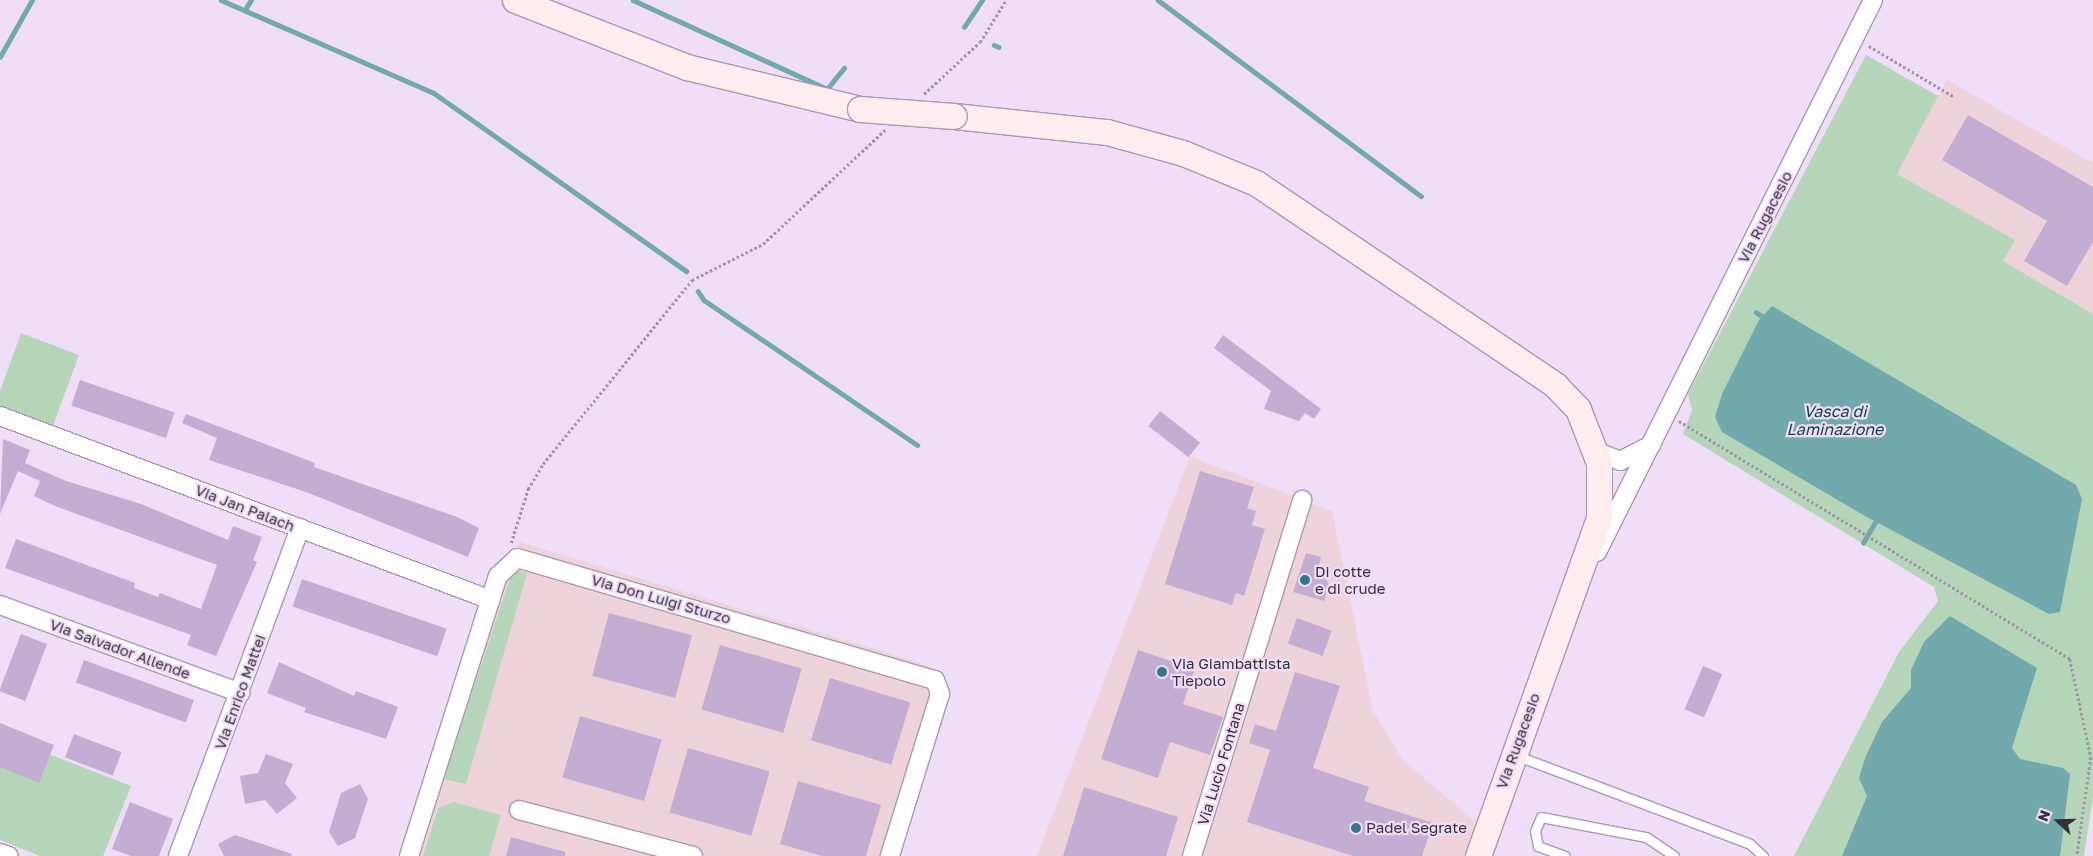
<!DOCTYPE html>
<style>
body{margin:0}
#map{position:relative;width:2093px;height:856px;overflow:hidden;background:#f0ddf8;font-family:"Golos Text",sans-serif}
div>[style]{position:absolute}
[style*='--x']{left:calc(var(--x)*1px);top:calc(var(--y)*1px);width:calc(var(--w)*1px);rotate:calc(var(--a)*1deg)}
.industrial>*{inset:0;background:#eed4da}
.green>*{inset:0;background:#b6d6ba}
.water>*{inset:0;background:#71a9ac}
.stream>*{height:4.5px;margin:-2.25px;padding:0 2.25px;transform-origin:2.25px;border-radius:2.25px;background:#71a9ac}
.building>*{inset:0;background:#c4add3;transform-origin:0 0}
.path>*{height:2.5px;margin-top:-1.25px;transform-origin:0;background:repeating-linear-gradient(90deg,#a093a6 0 2.5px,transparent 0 5px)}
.roads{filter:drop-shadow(1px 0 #a897b0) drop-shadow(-1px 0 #a897b0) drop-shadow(0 1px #a897b0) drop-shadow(0 -1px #a897b0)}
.lane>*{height:9px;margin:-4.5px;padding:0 4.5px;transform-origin:4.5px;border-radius:4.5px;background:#fff}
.street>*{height:18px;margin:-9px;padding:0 9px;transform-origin:9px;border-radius:9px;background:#fff}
.secondary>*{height:25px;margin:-12.5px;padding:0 12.5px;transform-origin:12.5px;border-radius:12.5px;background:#feecee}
.bridges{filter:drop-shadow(1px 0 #a897b0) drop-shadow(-1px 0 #a897b0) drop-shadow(0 1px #a897b0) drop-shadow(0 -1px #a897b0)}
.secondary-bridge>*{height:25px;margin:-12.5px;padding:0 12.5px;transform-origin:12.5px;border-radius:12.5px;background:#feecee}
.dots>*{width:14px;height:14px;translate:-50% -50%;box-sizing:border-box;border:2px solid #f0ddf8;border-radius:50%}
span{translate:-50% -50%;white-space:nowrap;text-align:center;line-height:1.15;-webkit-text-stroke:4.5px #f0ddf8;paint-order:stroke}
.street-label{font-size:15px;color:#362f39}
.poi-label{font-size:15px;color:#362f39}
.left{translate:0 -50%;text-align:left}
.water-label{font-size:16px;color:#104547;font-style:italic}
.north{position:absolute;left:2033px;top:796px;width:50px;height:50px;-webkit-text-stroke:4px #f0ddf8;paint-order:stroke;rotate:291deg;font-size:14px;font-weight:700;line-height:20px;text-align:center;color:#362f39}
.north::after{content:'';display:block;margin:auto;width:18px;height:22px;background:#362f39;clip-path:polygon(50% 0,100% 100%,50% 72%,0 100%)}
</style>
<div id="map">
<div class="industrial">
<div style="clip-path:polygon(1947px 80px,2093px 163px,2093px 314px,2003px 261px,2014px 240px,1896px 174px)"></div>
<div style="clip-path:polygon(1190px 456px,1332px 511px,1373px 711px,1402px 759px,1481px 827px,1471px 856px,1037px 856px)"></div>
<div style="clip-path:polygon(520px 542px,921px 663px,944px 675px,951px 693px,900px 856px,414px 856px,495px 600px)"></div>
</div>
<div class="green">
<div style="clip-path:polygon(1866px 55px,1938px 96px,1897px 174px,2015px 240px,2003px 261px,2093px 314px,2093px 797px,2084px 856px,1794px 856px,1899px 652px,1938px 601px,1934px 587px,1683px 434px,1692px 410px,1688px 394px)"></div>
<div style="clip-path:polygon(21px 333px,79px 355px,53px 426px,0 406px,0 391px)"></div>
<div style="clip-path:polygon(513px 570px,527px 573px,466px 784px,443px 779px)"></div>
<div style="clip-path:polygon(0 735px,131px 786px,103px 856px,40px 856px,0 840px)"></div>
<div style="clip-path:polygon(454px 802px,501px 815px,489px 856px,423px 856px,438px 808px)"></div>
</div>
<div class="water">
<div style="clip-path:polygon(1772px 306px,2076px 485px,2082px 499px,2060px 612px,2049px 614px,1865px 516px,1722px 432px,1715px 417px,1722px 394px,1759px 320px)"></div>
<div style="clip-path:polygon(1950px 616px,2037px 668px,2012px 748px,2020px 759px,2063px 768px,2070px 774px,2060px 856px,1842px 856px,1867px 796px,1859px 778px,1865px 758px,1882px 722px,1911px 688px,1911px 670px,1924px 642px)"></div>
</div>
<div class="stream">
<div style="--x:221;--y:0;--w:232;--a:23.6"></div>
<div style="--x:434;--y:93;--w:309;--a:35.2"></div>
<div style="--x:633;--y:0;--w:213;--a:24.6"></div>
<div style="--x:827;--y:89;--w:27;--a:-51"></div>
<div style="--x:1158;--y:0;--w:328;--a:36.7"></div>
<div style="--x:246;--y:8;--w:9;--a:-58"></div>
<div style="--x:964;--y:27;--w:32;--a:-56"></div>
<div style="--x:994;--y:45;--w:5;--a:22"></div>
<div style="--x:0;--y:57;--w:65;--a:-60.7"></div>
<div style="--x:698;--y:291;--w:11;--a:56"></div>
<div style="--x:704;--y:300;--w:258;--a:34.2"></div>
<div style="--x:1756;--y:312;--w:7;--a:34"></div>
<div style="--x:1863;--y:543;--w:24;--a:-60"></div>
</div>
<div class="building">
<div style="clip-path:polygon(1968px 115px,2093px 187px,2093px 242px,2067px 286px,2024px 261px,2047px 221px,1942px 160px)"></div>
<div style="clip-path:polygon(1223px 335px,1321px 409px,1314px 419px,1305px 413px,1299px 421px,1264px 409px,1271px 391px,1214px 348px)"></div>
<div style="left:80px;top:380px;width:100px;height:27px;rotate:19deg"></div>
<div style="left:1160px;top:411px;width:51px;height:19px;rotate:38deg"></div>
<div style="clip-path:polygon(186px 414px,315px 463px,314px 467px,457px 517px,479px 528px,468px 557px,306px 492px,209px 460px,217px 438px,182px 423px)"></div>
<div style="clip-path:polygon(3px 439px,30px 450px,25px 463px,66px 481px,141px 504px,228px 540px,233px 526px,262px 537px,253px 560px,257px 562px,216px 656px,187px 645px,191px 635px,5px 568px,16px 539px,135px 583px,134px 588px,158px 597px,160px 593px,201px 609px,217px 565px,55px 506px,34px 496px,40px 481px,18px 471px,0 514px)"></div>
<div style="clip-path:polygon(1200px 471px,1254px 487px,1247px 508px,1256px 511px,1252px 525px,1265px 529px,1244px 596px,1236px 593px,1232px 605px,1165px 584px)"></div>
<div style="clip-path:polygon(1306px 553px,1321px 557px,1317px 573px,1325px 575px,1329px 585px,1324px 601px,1293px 592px)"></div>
<div style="left:302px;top:579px;width:153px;height:29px;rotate:19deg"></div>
<div style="left:609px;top:613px;width:86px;height:65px;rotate:15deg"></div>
<div style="left:1297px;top:618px;width:37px;height:27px;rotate:20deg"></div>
<div style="left:21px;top:634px;width:28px;height:61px;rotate:21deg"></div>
<div style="left:720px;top:645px;width:85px;height:67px;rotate:16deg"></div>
<div style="clip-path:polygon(1138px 650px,1195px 669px,1183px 704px,1223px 717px,1210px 755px,1170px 742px,1158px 778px,1101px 759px)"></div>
<div style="left:84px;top:660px;width:117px;height:24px;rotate:20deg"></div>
<div style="clip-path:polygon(279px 662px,354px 696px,356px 691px,398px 707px,386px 739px,304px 712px,306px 708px,267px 693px)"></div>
<div style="left:1703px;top:666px;width:21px;height:47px;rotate:23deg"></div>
<div style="clip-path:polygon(1295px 672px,1340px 686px,1313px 768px,1369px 787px,1364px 801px,1433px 823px,1422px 856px,1353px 856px,1247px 822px,1270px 750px,1249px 743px,1255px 724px,1276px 731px)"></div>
<div style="left:830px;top:678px;width:84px;height:65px;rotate:17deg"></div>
<div style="left:580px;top:716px;width:85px;height:64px;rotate:16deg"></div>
<div style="clip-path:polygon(0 723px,54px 745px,39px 783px,0 767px)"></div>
<div style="left:74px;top:734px;width:51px;height:25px;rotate:21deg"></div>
<div style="left:688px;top:748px;width:85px;height:67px;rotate:16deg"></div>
<div style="clip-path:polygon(266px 754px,293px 764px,285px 783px,297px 798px,277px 814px,265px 800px,245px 804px,240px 776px,258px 773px)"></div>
<div style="clip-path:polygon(798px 781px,881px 805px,866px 856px,822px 856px,780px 844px)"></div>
<div style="clip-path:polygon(360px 784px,368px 799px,355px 838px,338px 846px,329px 832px,341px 793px)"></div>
<div style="clip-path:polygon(1084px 787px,1178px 817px,1166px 856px,1063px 856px)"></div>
<div style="clip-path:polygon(130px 802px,173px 819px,159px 856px,131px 856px,112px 849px)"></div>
<div style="clip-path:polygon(235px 835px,292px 854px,291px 856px,224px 856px,218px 844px)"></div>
<div style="clip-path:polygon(511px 837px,565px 852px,565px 856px,506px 856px)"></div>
</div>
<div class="path">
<div style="--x:1869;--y:46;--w:98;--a:30.8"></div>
<div style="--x:924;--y:94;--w:76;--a:-42.9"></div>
<div style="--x:980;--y:42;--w:49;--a:-58.2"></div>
<div style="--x:1679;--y:421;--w:458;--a:31.3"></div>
<div style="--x:2070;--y:659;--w:100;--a:77.9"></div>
<div style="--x:2091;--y:757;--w:100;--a:98"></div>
<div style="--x:511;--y:543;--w:57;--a:-72.5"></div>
<div style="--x:528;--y:489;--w:29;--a:-59"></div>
<div style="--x:543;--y:464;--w:237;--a:-51"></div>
<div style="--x:692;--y:280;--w:80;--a:-26.9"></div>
<div style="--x:763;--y:244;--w:167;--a:-43.1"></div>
</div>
<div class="roads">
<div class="lane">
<div style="--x:1515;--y:755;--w:251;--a:20.7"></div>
<div style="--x:1750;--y:844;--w:18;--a:43"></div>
<div style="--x:1565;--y:856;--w:29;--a:-160"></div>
<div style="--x:1538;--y:846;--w:15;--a:-101"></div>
<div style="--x:1535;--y:831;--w:15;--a:-67"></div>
<div style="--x:1541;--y:817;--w:107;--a:10.8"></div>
<div style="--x:1646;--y:837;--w:34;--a:34"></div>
</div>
<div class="street">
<div style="--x:0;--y:416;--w:524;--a:20.54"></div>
<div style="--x:1597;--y:452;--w:25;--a:21"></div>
<div style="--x:1620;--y:461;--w:35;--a:-27"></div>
<div style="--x:1597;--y:552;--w:617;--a:-63.43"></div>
<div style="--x:0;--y:605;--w:256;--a:20.1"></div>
<div style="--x:519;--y:810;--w:180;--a:14.8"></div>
<div style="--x:0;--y:853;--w:9;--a:18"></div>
<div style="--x:178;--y:856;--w:350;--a:-69.6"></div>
<div style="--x:409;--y:856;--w:294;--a:-72.4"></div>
<div style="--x:498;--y:576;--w:26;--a:-43"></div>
<div style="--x:517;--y:558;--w:435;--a:16.3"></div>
<div style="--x:935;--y:680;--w:15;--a:70"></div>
<div style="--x:940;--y:694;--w:170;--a:107.2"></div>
<div style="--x:1192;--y:856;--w:373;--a:-72.8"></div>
</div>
<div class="secondary">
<div style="--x:515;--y:0;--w:185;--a:21.3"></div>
<div style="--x:687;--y:67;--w:178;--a:13.6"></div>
<div style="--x:954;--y:116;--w:154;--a:6"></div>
<div style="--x:1107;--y:132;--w:79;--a:15.4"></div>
<div style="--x:1183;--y:153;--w:79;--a:22.3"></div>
<div style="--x:1256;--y:183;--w:361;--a:34"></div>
<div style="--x:1555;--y:385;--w:33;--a:46"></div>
<div style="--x:1578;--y:409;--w:58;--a:68.7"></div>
<div style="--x:1599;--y:463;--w:55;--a:90"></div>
<div style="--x:1599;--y:518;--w:359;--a:109.7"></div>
</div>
</div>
<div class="bridges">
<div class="secondary-bridge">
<div style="--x:860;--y:109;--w:94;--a:4.3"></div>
</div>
</div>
<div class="dots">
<div style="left:1305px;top:580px;background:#337787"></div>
<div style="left:1162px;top:672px;background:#337787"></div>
<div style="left:1356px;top:828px;background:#337787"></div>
</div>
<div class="street-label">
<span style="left:1765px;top:217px;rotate:-63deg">Via Rugacesio</span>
<span style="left:245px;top:508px;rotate:21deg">Via Jan Palach</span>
<span style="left:661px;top:599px;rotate:16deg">Via Don Luigi Sturzo</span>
<span style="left:120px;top:649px;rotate:20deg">Via Salvador Allende</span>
<span style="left:240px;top:692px;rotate:-70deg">Via Enrico Mattei</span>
<span style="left:1518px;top:741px;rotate:-70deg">Via Rugacesio</span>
<span style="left:1221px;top:764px;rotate:-73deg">Via Lucio Fontana</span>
</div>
<div class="poi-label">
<span class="left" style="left:1315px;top:580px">Di cotte<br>e di crude</span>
<span class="left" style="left:1172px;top:672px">Via Giambattista<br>Tiepolo</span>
<span class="left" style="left:1366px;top:828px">Padel Segrate</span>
</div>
<div class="water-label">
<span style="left:1835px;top:420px">Vasca di<br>Laminazione</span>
</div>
<div class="north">N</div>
</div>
